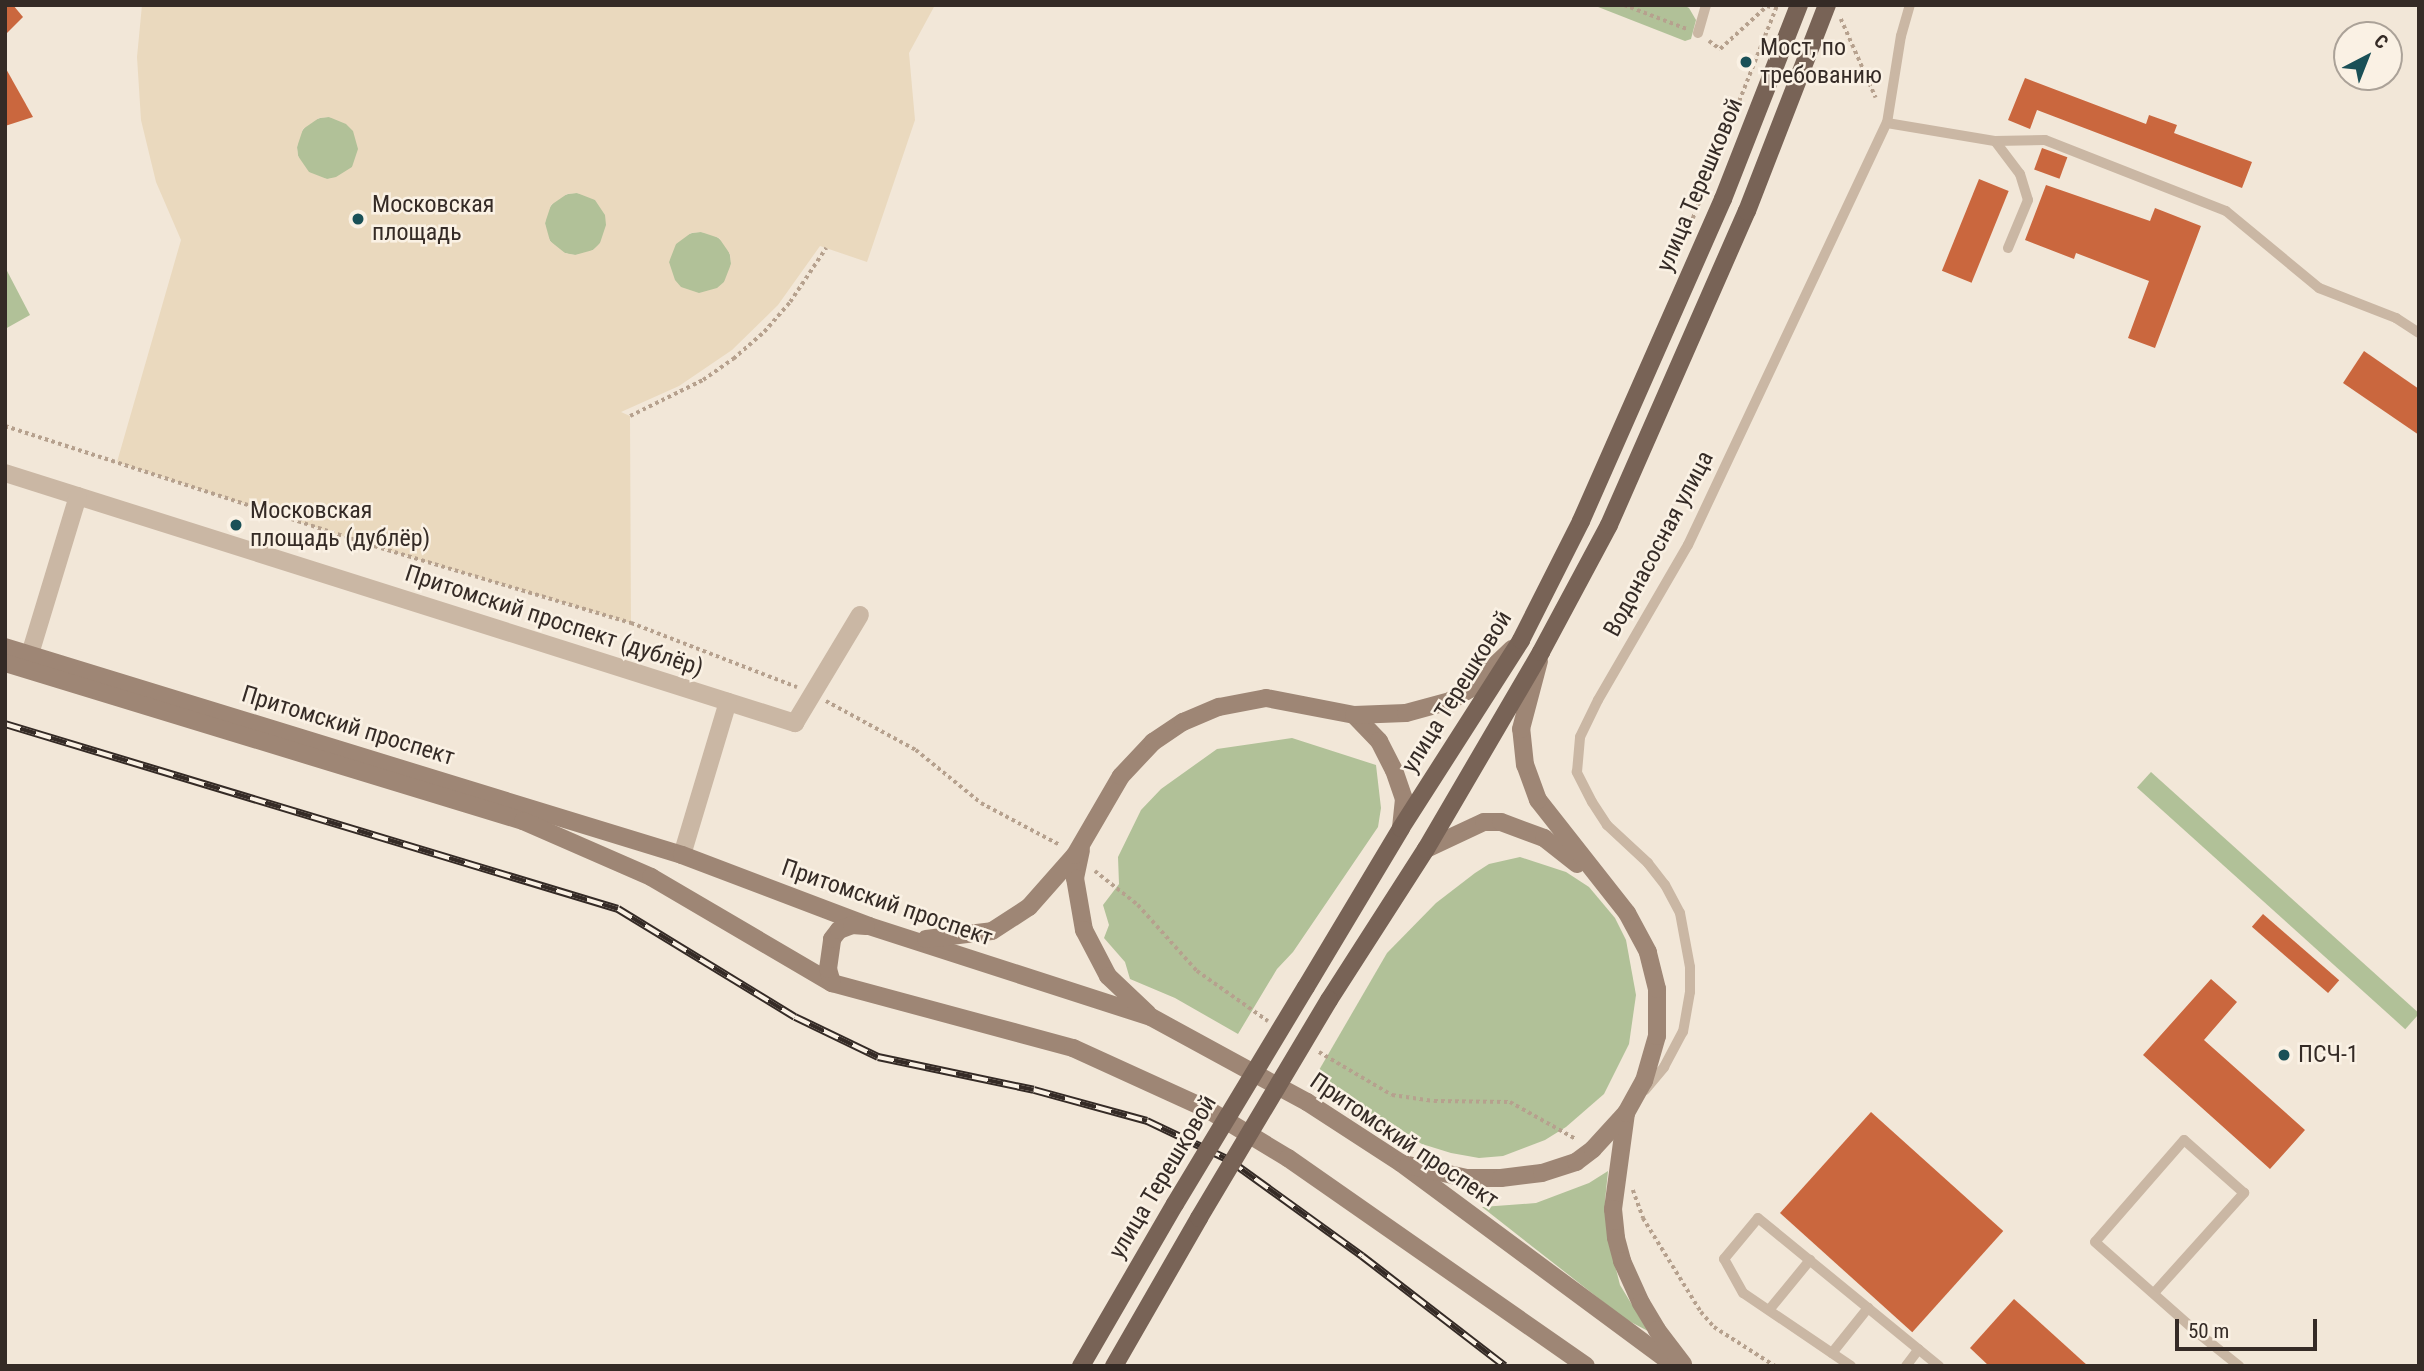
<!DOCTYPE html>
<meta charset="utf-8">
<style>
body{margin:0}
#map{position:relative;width:2424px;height:1371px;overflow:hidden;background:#f2e7d8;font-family:"Roboto Condensed",sans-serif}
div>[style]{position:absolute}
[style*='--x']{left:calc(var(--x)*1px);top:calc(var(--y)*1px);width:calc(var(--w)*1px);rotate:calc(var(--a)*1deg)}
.green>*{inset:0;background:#b1c198;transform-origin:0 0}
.round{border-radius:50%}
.plaza>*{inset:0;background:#ead9be}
.building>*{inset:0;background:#ca673e;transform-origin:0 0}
.path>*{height:3.5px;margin-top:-1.75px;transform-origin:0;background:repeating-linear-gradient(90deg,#b6a18e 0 3.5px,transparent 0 7px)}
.service>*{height:10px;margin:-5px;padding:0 5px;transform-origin:5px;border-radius:5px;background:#cab7a4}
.minor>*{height:18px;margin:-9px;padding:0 9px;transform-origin:9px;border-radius:9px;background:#cab7a4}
.secondary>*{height:18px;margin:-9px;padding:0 9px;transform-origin:9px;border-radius:9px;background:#9e8675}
.primary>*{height:18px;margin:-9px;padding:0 9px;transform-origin:9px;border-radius:9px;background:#786356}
.rail>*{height:8px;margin-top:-4px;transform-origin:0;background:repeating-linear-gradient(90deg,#faf1e4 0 16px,#352b26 0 32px);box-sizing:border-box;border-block:2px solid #352b26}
.primary-bridge>*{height:18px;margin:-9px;padding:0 9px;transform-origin:9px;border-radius:9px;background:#786356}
.dots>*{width:19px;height:19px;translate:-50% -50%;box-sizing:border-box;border:4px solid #faf1e4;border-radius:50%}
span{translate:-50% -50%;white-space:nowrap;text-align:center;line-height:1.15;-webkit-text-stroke:5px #faf1e4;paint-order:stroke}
.poi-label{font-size:24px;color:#352b26}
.left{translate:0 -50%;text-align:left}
.street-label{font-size:24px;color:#352b26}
.frame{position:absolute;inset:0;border:7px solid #352b26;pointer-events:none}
.north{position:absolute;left:2333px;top:21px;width:70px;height:70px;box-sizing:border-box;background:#faf1e4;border:2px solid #aba298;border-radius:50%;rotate:42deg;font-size:19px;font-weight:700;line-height:28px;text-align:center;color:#352b26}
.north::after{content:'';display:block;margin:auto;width:24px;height:32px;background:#1a5057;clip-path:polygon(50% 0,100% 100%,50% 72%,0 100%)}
.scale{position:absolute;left:2175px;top:1319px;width:142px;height:32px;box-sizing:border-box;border:4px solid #352b26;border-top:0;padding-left:9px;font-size:21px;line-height:24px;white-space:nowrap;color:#352b26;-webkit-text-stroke:5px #faf1e4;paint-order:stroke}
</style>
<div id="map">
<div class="green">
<div style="clip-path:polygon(1593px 5px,1683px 5px,1689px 8px,1696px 20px,1691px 39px,1685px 41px)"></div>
<div class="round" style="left:297px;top:117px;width:62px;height:62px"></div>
<div class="round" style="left:545px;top:193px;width:62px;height:62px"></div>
<div class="round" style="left:669px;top:232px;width:62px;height:62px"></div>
<div style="clip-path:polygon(5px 267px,30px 315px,5px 329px)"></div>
<div style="clip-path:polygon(1292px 738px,1376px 765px,1381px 808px,1378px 827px,1293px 952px,1277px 969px,1238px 1034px,1175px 998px,1130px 979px,1125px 962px,1104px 938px,1109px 925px,1103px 905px,1119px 884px,1118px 857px,1141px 810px,1161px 789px,1217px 749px)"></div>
<div style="left:2151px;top:772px;width:361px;height:21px;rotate:42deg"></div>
<div style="clip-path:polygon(1520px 857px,1566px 872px,1589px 887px,1615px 918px,1626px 940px,1636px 995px,1629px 1044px,1604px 1094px,1566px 1127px,1545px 1140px,1503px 1156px,1479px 1158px,1451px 1153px,1422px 1144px,1392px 1128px,1315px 1077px,1387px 953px,1436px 903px,1475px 873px,1489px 864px)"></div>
<div style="clip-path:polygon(1608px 1171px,1605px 1201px,1614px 1261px,1620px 1285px,1648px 1331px,1625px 1319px,1482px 1207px,1536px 1203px,1589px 1183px)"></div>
</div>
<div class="plaza">
<div style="clip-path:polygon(evenodd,142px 5px,935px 5px,909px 53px,915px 120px,867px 262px,820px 246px,778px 305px,732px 350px,679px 386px,621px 412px,630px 416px,631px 623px,361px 542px,117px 462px,181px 240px,156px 182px,141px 120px,137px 57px,142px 5px,329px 117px,346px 124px,353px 131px,358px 149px,352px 167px,336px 177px,327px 179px,309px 172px,298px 156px,297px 147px,303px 129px,319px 118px,329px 117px,142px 5px,577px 193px,595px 200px,605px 215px,606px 225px,600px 243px,593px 250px,575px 255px,565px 253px,550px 241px,545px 223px,551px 205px,567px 194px,577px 193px,142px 5px,701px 232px,719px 238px,730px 254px,731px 264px,724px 282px,717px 288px,699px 293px,681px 287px,675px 280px,669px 262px,676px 244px,691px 233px,701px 232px)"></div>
</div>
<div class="building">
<div style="clip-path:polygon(5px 5px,13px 5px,23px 17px,5px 35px)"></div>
<div style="clip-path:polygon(5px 67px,33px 117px,5px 126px)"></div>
<div style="clip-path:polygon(2025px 78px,2146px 124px,2149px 115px,2177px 125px,2174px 133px,2252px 162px,2242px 188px,2037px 110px,2030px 129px,2008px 120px)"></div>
<div style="left:2042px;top:148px;width:27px;height:23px;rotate:20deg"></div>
<div style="left:1979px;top:179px;width:32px;height:99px;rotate:22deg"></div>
<div style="clip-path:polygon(2046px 185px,2150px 221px,2155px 208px,2201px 226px,2155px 348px,2128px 338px,2149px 281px,2076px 253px,2074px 259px,2025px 240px)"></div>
<div style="clip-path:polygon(2364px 351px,2419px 389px,2419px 435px,2343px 383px)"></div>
<div style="left:2263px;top:914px;width:101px;height:17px;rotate:41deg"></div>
<div style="clip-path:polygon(2211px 979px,2237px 1002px,2204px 1040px,2305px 1130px,2270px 1169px,2143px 1055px)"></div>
<div style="left:1871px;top:1112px;width:178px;height:136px;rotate:42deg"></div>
<div style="clip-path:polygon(2014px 1299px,2088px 1366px,1989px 1366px,1970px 1348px)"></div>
</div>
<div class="path">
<div style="--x:1624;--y:5;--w:67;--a:20.9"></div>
<div style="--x:1841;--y:19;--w:86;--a:66.1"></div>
<div style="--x:1709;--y:41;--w:14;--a:36"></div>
<div style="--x:1720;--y:49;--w:64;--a:-42.5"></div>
<div style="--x:1767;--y:6;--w:8;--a:14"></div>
<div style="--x:1690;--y:225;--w:237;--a:-68.4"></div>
<div style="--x:630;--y:416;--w:81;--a:-26.3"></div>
<div style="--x:703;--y:380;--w:37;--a:-35"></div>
<div style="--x:733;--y:359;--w:41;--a:-41.1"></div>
<div style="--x:764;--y:332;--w:40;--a:-49"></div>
<div style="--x:790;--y:302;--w:65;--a:-56.3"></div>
<div style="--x:5;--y:426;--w:374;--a:18"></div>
<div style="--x:361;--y:542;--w:282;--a:16.7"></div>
<div style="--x:631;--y:623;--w:178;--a:21.1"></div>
<div style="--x:826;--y:701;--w:102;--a:28.6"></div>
<div style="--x:916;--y:750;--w:84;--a:39.2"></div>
<div style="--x:981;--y:803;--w:89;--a:28"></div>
<div style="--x:1095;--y:871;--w:55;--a:38.3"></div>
<div style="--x:1138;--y:905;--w:89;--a:48.2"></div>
<div style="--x:1197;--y:971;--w:87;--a:35.2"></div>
<div style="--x:1319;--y:1052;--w:85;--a:30.5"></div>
<div style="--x:1392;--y:1095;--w:42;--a:8.1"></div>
<div style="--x:1434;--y:1101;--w:76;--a:0.8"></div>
<div style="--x:1510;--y:1102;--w:76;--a:29.3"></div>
<div style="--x:1633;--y:1190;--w:30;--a:70"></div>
<div style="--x:1643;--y:1218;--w:110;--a:58.3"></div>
<div style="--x:1701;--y:1312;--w:20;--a:49"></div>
<div style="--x:1714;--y:1327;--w:72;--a:32.6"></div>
</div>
<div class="service">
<div style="--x:1698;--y:33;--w:29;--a:-74"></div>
<div style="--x:1887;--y:123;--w:88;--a:-80.9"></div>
<div style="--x:1901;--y:36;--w:32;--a:-74"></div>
<div style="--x:1995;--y:141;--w:41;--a:52.9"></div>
<div style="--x:2020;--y:174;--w:27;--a:73"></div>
<div style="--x:2028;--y:200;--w:52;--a:112.6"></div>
<div style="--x:1645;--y:1090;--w:30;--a:-50"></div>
<div style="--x:1664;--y:1067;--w:40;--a:-62"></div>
<div style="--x:1683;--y:1032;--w:41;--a:-80.1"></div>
<div style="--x:1690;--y:992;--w:25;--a:-90"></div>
<div style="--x:1690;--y:967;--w:55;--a:-100.5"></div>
<div style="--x:1680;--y:913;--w:32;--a:-118"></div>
<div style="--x:1665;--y:885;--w:28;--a:-128"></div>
<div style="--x:1648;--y:863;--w:56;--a:-137.2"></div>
<div style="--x:1607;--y:825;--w:27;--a:-123"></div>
<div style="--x:1592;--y:802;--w:34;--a:-117"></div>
<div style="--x:1577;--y:772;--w:35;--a:-85"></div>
<div style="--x:1580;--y:737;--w:41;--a:-64.1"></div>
<div style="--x:1598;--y:700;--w:179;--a:-59.9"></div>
<div style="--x:1688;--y:545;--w:467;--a:-64.8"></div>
<div style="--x:1887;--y:123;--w:109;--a:9.5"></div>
<div style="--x:1995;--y:141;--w:50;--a:-1.1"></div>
<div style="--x:2045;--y:140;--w:194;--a:21.4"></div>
<div style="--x:2226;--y:211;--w:121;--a:39.6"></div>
<div style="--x:2319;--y:288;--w:83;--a:21.3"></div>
<div style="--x:2396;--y:318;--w:27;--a:33"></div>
<div style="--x:2154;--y:1293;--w:135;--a:-48"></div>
<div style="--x:2244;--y:1193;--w:80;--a:-138.5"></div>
<div style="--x:2184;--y:1140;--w:135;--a:131.1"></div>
<div style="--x:2095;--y:1242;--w:137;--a:41.5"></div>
<div style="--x:2198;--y:1333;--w:53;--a:38.8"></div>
<div style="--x:1769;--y:1310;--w:65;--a:-50.6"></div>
<div style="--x:1832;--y:1353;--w:58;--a:-51.3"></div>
<div style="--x:1851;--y:1366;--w:130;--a:-145.9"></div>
<div style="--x:1743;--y:1293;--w:39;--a:-119"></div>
<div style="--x:1724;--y:1259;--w:53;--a:-50.3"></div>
<div style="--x:1758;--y:1218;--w:234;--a:39.3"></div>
<div style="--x:1906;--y:1366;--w:21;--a:-53"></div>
</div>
<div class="minor">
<div style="--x:5;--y:473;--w:829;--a:17.56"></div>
<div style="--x:795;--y:723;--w:126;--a:-59"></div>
<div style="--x:30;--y:654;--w:165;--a:-73.1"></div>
<div style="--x:682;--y:855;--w:160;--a:-73.3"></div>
</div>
<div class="secondary">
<div style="--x:5;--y:647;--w:708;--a:17.08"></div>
<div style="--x:682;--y:855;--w:200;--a:20.8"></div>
<div style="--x:869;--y:926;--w:296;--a:17.9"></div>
<div style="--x:1151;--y:1017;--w:178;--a:28.6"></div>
<div style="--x:1307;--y:1102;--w:112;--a:33"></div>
<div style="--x:1401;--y:1163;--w:341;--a:36.5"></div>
<div style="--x:5;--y:663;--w:542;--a:16.96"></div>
<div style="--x:523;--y:821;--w:140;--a:23.6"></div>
<div style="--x:651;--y:877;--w:210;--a:30.4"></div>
<div style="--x:832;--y:983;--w:250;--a:15.1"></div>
<div style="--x:1073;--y:1048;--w:147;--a:24.5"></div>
<div style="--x:1207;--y:1109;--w:95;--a:31.2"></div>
<div style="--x:1288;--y:1158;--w:363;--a:34.9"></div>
<div style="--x:1354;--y:715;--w:36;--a:46"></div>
<div style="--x:1379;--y:741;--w:33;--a:63"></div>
<div style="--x:1394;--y:770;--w:31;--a:71"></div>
<div style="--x:1404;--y:799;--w:29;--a:96"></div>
<div style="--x:1426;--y:849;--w:64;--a:-25"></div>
<div style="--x:1484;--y:822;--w:17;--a:0"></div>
<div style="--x:1501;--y:822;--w:46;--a:20.4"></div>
<div style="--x:1544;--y:838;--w:42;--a:38.2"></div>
<div style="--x:1081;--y:850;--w:29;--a:102"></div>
<div style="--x:1075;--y:878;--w:53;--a:80.2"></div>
<div style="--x:1084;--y:930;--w:52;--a:62.4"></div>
<div style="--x:1108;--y:976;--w:55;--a:43.5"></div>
<div style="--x:926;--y:939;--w:66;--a:-6.9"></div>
<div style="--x:992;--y:931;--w:44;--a:-33"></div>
<div style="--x:1029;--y:907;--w:69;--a:-48.5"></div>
<div style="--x:1075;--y:855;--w:91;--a:-59.8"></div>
<div style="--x:1121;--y:776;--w:47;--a:-46.7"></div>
<div style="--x:1153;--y:742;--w:36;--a:-34"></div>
<div style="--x:1183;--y:722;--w:39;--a:-23"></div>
<div style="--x:1219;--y:707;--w:48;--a:-10.8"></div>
<div style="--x:1266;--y:698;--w:90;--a:10.9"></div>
<div style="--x:1354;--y:715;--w:52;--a:-2.2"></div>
<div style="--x:1406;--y:713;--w:46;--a:-15.3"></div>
<div style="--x:1450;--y:701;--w:23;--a:-31"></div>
<div style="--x:1470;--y:689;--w:58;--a:-43.6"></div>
<div style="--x:832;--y:983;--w:15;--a:-106"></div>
<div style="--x:828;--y:969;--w:30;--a:-82"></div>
<div style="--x:832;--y:939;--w:11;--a:-52"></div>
<div style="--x:839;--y:930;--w:14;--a:-21"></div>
<div style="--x:852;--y:925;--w:14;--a:4"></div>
<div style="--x:1626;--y:1113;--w:97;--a:97.7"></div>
<div style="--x:1613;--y:1209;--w:29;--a:84"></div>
<div style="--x:1616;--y:1238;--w:24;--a:75"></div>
<div style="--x:1622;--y:1261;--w:46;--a:65.7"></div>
<div style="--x:1641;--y:1303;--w:31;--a:59"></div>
<div style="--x:1657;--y:1330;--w:43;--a:52.6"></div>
<div style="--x:1408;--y:1165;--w:59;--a:12.6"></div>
<div style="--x:1466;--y:1178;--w:35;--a:0"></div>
<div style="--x:1501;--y:1178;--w:41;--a:-7"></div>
<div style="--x:1542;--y:1173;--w:36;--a:-18"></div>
<div style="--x:1576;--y:1162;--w:21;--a:-37"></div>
<div style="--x:1593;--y:1149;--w:49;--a:-47.5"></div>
<div style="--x:1626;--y:1113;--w:37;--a:-61"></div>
<div style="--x:1644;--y:1081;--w:47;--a:-73.9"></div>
<div style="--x:1657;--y:1036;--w:47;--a:-90"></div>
<div style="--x:1657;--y:989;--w:38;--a:-104"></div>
<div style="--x:1648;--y:952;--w:44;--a:-118.3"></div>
<div style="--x:1627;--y:913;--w:144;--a:-128.2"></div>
<div style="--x:1538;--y:800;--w:37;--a:-110"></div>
<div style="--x:1525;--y:765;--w:36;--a:-96"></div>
<div style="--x:1521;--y:729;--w:70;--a:-75.2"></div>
</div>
<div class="primary">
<div style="--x:1306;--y:987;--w:185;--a:-59.1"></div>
<div style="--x:1401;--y:828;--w:223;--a:-57.4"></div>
<div style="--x:1521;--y:640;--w:133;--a:-63.2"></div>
<div style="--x:1581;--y:521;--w:352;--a:-66.2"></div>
<div style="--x:1723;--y:199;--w:208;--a:-68.6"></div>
<div style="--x:1329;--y:1000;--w:179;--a:-57.3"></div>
<div style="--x:1426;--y:849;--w:228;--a:-59.7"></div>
<div style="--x:1541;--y:652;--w:144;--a:-61.8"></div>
<div style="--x:1609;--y:525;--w:343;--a:-66.3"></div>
<div style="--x:1747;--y:211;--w:221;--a:-68.8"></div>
<div style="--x:1081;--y:1366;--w:187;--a:-59.9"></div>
<div style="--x:1114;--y:1366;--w:171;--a:-60.1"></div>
</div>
<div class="rail">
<div style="--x:5;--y:724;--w:640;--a:16.79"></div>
<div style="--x:618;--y:909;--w:207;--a:31.4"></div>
<div style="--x:795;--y:1017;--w:92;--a:25.7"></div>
<div style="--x:878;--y:1057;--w:159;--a:11.9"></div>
<div style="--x:1034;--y:1090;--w:117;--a:15.3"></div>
<div style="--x:1147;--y:1121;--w:91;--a:25.4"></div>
<div style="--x:1229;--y:1160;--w:164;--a:35.8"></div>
<div style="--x:1362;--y:1256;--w:180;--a:37.6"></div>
</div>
<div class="primary-bridge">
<div style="--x:1175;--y:1204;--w:253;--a:-58.9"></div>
<div style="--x:1199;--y:1218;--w:254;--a:-59.2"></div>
</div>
<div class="dots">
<div style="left:1746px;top:62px;background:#1a5057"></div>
<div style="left:358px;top:219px;background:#1a5057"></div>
<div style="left:236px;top:525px;background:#1a5057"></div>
<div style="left:2284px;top:1055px;background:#1a5057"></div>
</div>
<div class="poi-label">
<span class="left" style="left:1760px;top:62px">Мост, по<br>требованию</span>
<span class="left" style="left:372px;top:219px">Московская<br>площадь</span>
<span class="left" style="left:250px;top:525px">Московская<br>площадь (дублёр)</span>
<span class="left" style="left:2298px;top:1055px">ПСЧ-1</span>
</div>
<div class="street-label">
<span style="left:1700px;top:185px;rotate:-67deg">улица Терешковой</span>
<span style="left:1659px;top:544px;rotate:-62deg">Водонасосная улица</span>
<span style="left:554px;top:621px;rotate:18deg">Притомский проспект (дублёр)</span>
<span style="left:1457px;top:692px;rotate:-58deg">улица Терешковой</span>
<span style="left:348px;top:726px;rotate:17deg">Притомский проспект</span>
<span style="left:887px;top:903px;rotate:19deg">Притомский проспект</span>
<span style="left:1404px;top:1141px;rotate:34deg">Притомский проспект</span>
<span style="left:1163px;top:1177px;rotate:-59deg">улица Терешковой</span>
</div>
<div class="frame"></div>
<div class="north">С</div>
<div class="scale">50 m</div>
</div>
